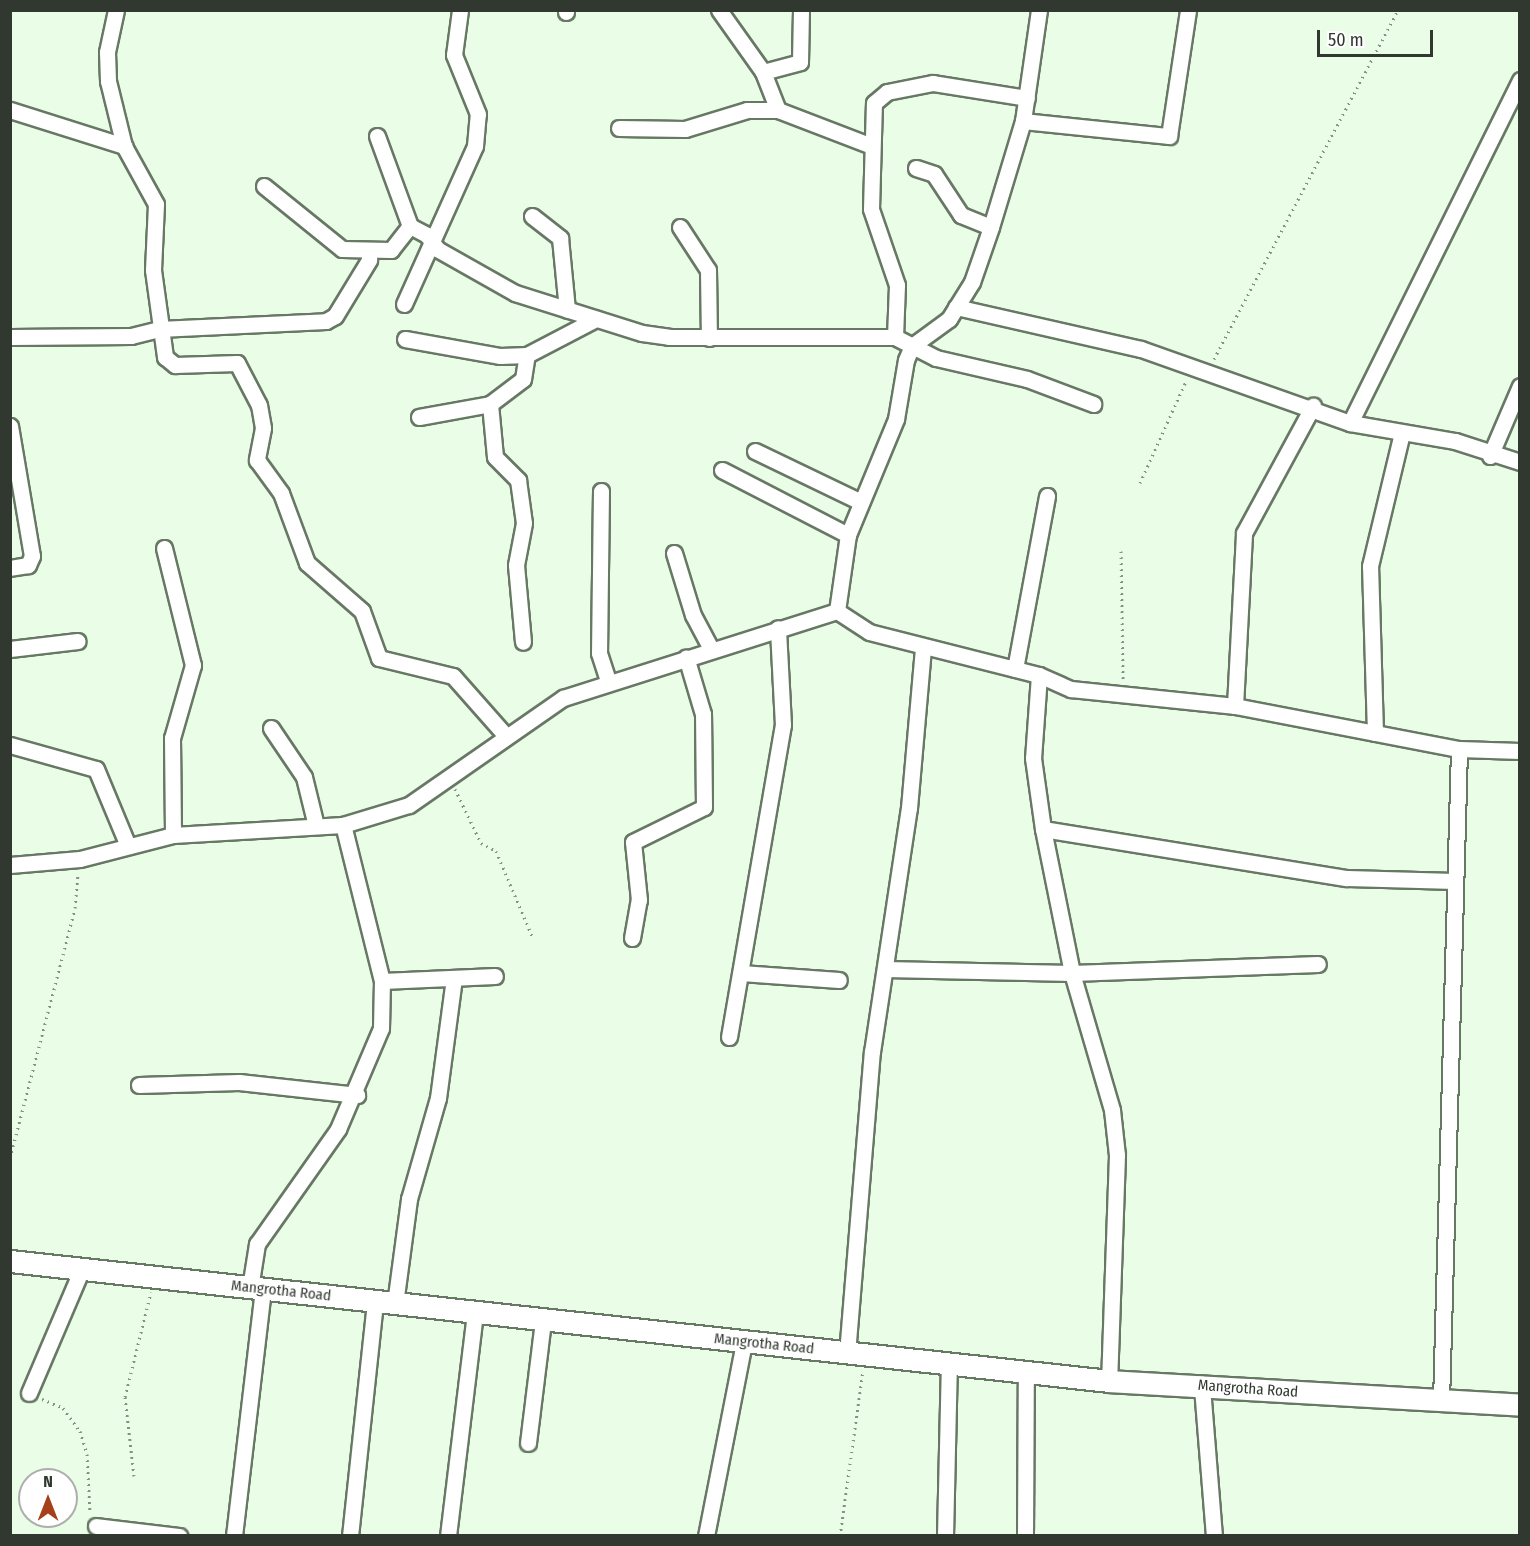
<!DOCTYPE html>
<style>
body{margin:0}
#map{position:relative;width:1530px;height:1546px;overflow:hidden;background:#eafde7;font-family:"Fira Sans Condensed",sans-serif}
div>[style]{position:absolute}
[style*='--x']{left:calc(var(--x)*1px);top:calc(var(--y)*1px);width:calc(var(--w)*1px);rotate:calc(var(--a)*1deg)}
.path>*{height:3px;margin-top:-1.5px;transform-origin:0;background:repeating-linear-gradient(90deg,#849183 0 1.5px,transparent 0 6px)}
.roads{filter:drop-shadow(2px 0 #677864) drop-shadow(-2px 0 #677864) drop-shadow(0 2px #677864) drop-shadow(0 -2px #677864)}
.street>*{height:15px;margin:-7.5px;padding:0 7.5px;transform-origin:7.5px;border-radius:7.5px;background:#fff}
.secondary>*{height:21px;margin:-10.5px;padding:0 10.5px;transform-origin:10.5px;border-radius:10.5px;background:#fff}
span{translate:-50% -50%;white-space:nowrap;text-align:center;line-height:1.15;-webkit-text-stroke:6px #fff;paint-order:stroke}
.street-label{font-size:15px;color:#313830}
.frame{position:absolute;inset:0;border:12px solid #313830;pointer-events:none}
.north{position:absolute;left:18px;top:1468px;width:60px;height:60px;box-sizing:border-box;background:#fff;border:2px solid #adafac;border-radius:50%;rotate:0deg;font-size:16px;font-weight:700;line-height:24px;text-align:center;color:#313830}
.north::after{content:'';display:block;margin:auto;width:21px;height:27px;background:#a6401b;clip-path:polygon(50% 0,100% 100%,50% 72%,0 100%)}
.scale{position:absolute;left:1317px;top:30px;width:116px;height:27px;box-sizing:border-box;border:3px solid #313830;border-top:0;padding-left:8px;font-size:18px;line-height:21px;white-space:nowrap;color:#313830;-webkit-text-stroke:4px #fff;paint-order:stroke}
</style>
<div id="map">
<div class="path">
<div style="--x:1214;--y:359;--w:395;--a:-62.2"></div>
<div style="--x:1140;--y:483;--w:112;--a:-65.7"></div>
<div style="--x:1121;--y:551;--w:131;--a:89.1"></div>
<div style="--x:455;--y:789;--w:60;--a:64.3"></div>
<div style="--x:481;--y:843;--w:17;--a:28"></div>
<div style="--x:496;--y:851;--w:95;--a:67"></div>
<div style="--x:10;--y:1158;--w:258;--a:-75.4"></div>
<div style="--x:75;--y:908;--w:34;--a:-85"></div>
<div style="--x:42;--y:1399;--w:23;--a:23"></div>
<div style="--x:63;--y:1408;--w:29;--a:54"></div>
<div style="--x:80;--y:1431;--w:24;--a:73"></div>
<div style="--x:87;--y:1454;--w:59;--a:87.1"></div>
<div style="--x:134;--y:1476;--w:80;--a:-96.5"></div>
<div style="--x:125;--y:1397;--w:108;--a:-76.1"></div>
<div style="--x:840;--y:1536;--w:167;--a:-82.1"></div>
</div>
<div class="roads">
<div class="street">
<div style="--x:116;--y:10;--w:43;--a:102.1"></div>
<div style="--x:107;--y:52;--w:29;--a:88"></div>
<div style="--x:108;--y:81;--w:67;--a:76.2"></div>
<div style="--x:124;--y:146;--w:66;--a:61.1"></div>
<div style="--x:156;--y:204;--w:66;--a:92.6"></div>
<div style="--x:153;--y:270;--w:88;--a:82.1"></div>
<div style="--x:165;--y:357;--w:13;--a:39"></div>
<div style="--x:175;--y:365;--w:62;--a:-1.8"></div>
<div style="--x:237;--y:363;--w:47;--a:62.4"></div>
<div style="--x:259;--y:405;--w:23;--a:80"></div>
<div style="--x:263;--y:428;--w:33;--a:101"></div>
<div style="--x:257;--y:460;--w:41;--a:54"></div>
<div style="--x:281;--y:493;--w:75;--a:69.6"></div>
<div style="--x:307;--y:563;--w:73;--a:41.1"></div>
<div style="--x:362;--y:611;--w:50;--a:70.1"></div>
<div style="--x:379;--y:658;--w:76;--a:13.7"></div>
<div style="--x:453;--y:676;--w:80;--a:48.5"></div>
<div style="--x:719;--y:10;--w:76;--a:54.6"></div>
<div style="--x:763;--y:72;--w:41;--a:68.5"></div>
<div style="--x:566;--y:12;--w:2;--a:-90"></div>
<div style="--x:763;--y:72;--w:38;--a:-15"></div>
<div style="--x:800;--y:62;--w:52;--a:-88.9"></div>
<div style="--x:10;--y:110;--w:120;--a:17.5"></div>
<div style="--x:1023;--y:121;--w:147;--a:5.9"></div>
<div style="--x:1169;--y:136;--w:127;--a:-81.4"></div>
<div style="--x:619;--y:128;--w:66;--a:0.9"></div>
<div style="--x:685;--y:129;--w:65;--a:-17"></div>
<div style="--x:747;--y:110;--w:31;--a:0"></div>
<div style="--x:778;--y:110;--w:97;--a:21"></div>
<div style="--x:377;--y:136;--w:96;--a:69.9"></div>
<div style="--x:410;--y:226;--w:19;--a:28"></div>
<div style="--x:427;--y:235;--w:17;--a:54"></div>
<div style="--x:437;--y:249;--w:90;--a:29.4"></div>
<div style="--x:515;--y:293;--w:133;--a:17.5"></div>
<div style="--x:642;--y:333;--w:27;--a:8"></div>
<div style="--x:669;--y:337;--w:226;--a:0"></div>
<div style="--x:895;--y:337;--w:46;--a:27.1"></div>
<div style="--x:936;--y:358;--w:93;--a:13"></div>
<div style="--x:1027;--y:379;--w:71;--a:20.7"></div>
<div style="--x:916;--y:168;--w:19;--a:18"></div>
<div style="--x:934;--y:174;--w:49;--a:56.6"></div>
<div style="--x:961;--y:215;--w:32;--a:22"></div>
<div style="--x:264;--y:186;--w:100;--a:38.9"></div>
<div style="--x:342;--y:249;--w:49;--a:1.2"></div>
<div style="--x:391;--y:250;--w:31;--a:-52"></div>
<div style="--x:532;--y:216;--w:36;--a:38"></div>
<div style="--x:560;--y:238;--w:72;--a:84.4"></div>
<div style="--x:680;--y:227;--w:51;--a:56.9"></div>
<div style="--x:708;--y:270;--w:68;--a:89.2"></div>
<div style="--x:404;--y:304;--w:173;--a:-65.8"></div>
<div style="--x:475;--y:146;--w:32;--a:-85"></div>
<div style="--x:478;--y:114;--w:64;--a:-112.1"></div>
<div style="--x:454;--y:55;--w:45;--a:-82.4"></div>
<div style="--x:956;--y:307;--w:190;--a:12.8"></div>
<div style="--x:1141;--y:349;--w:222;--a:19.5"></div>
<div style="--x:1350;--y:423;--w:107;--a:9.7"></div>
<div style="--x:1455;--y:441;--w:68;--a:17.9"></div>
<div style="--x:10;--y:337;--w:121;--a:-0.5"></div>
<div style="--x:131;--y:336;--w:29;--a:-14"></div>
<div style="--x:159;--y:329;--w:167;--a:-2.7"></div>
<div style="--x:326;--y:321;--w:10;--a:-29"></div>
<div style="--x:335;--y:316;--w:66;--a:-58.7"></div>
<div style="--x:369;--y:260;--w:10;--a:-90"></div>
<div style="--x:895;--y:337;--w:52;--a:-87.8"></div>
<div style="--x:897;--y:285;--w:80;--a:-108.9"></div>
<div style="--x:871;--y:209;--w:106;--a:-88.4"></div>
<div style="--x:874;--y:103;--w:17;--a:-40"></div>
<div style="--x:887;--y:92;--w:47;--a:-11.1"></div>
<div style="--x:933;--y:83;--w:95;--a:9.1"></div>
<div style="--x:405;--y:339;--w:97;--a:10.1"></div>
<div style="--x:500;--y:356;--w:27;--a:-2"></div>
<div style="--x:527;--y:355;--w:78;--a:-27.6"></div>
<div style="--x:490;--y:404;--w:53;--a:84.6"></div>
<div style="--x:495;--y:457;--w:33;--a:45"></div>
<div style="--x:518;--y:480;--w:43;--a:82.1"></div>
<div style="--x:524;--y:523;--w:43;--a:100.8"></div>
<div style="--x:516;--y:565;--w:77;--a:84.8"></div>
<div style="--x:419;--y:417;--w:72;--a:-10.4"></div>
<div style="--x:490;--y:404;--w:41;--a:-37.1"></div>
<div style="--x:523;--y:379;--w:24;--a:-81"></div>
<div style="--x:1350;--y:423;--w:383;--a:-63.6"></div>
<div style="--x:10;--y:426;--w:132;--a:80.4"></div>
<div style="--x:32;--y:556;--w:10;--a:114"></div>
<div style="--x:28;--y:565;--w:18;--a:171"></div>
<div style="--x:755;--y:451;--w:115;--a:25.7"></div>
<div style="--x:1490;--y:456;--w:76;--a:-66.8"></div>
<div style="--x:722;--y:470;--w:142;--a:27.3"></div>
<div style="--x:601;--y:491;--w:162;--a:90.7"></div>
<div style="--x:599;--y:653;--w:28;--a:72"></div>
<div style="--x:164;--y:548;--w:121;--a:76.1"></div>
<div style="--x:193;--y:665;--w:76;--a:106"></div>
<div style="--x:172;--y:738;--w:97;--a:89.4"></div>
<div style="--x:674;--y:553;--w:65;--a:73"></div>
<div style="--x:693;--y:615;--w:38;--a:62"></div>
<div style="--x:837;--y:611;--w:77;--a:-81.8"></div>
<div style="--x:848;--y:535;--w:126;--a:-67.5"></div>
<div style="--x:896;--y:419;--w:60;--a:-80.4"></div>
<div style="--x:906;--y:360;--w:15;--a:-67"></div>
<div style="--x:912;--y:346;--w:46;--a:-36.1"></div>
<div style="--x:949;--y:319;--w:44;--a:-58.1"></div>
<div style="--x:972;--y:282;--w:58;--a:-70.9"></div>
<div style="--x:991;--y:227;--w:111;--a:-73.2"></div>
<div style="--x:1023;--y:121;--w:112;--a:-81.8"></div>
<div style="--x:10;--y:649;--w:68;--a:-6.7"></div>
<div style="--x:1015;--y:669;--w:176;--a:-79.5"></div>
<div style="--x:1039;--y:675;--w:83;--a:94.1"></div>
<div style="--x:1033;--y:758;--w:72;--a:82"></div>
<div style="--x:1043;--y:829;--w:147;--a:78.6"></div>
<div style="--x:1072;--y:973;--w:143;--a:73.7"></div>
<div style="--x:1112;--y:1110;--w:45;--a:83.7"></div>
<div style="--x:1117;--y:1155;--w:226;--a:92"></div>
<div style="--x:1235;--y:706;--w:173;--a:-87"></div>
<div style="--x:1244;--y:533;--w:145;--a:-61.5"></div>
<div style="--x:271;--y:728;--w:59;--a:56"></div>
<div style="--x:304;--y:777;--w:50;--a:76.2"></div>
<div style="--x:1375;--y:733;--w:167;--a:-91.7"></div>
<div style="--x:1370;--y:566;--w:137;--a:-76.5"></div>
<div style="--x:10;--y:745;--w:89;--a:15.6"></div>
<div style="--x:96;--y:769;--w:83;--a:67.4"></div>
<div style="--x:1043;--y:829;--w:308;--a:9.2"></div>
<div style="--x:1347;--y:878;--w:108;--a:1.6"></div>
<div style="--x:10;--y:865;--w:70;--a:-4.9"></div>
<div style="--x:80;--y:859;--w:96;--a:-14.5"></div>
<div style="--x:173;--y:835;--w:170;--a:-3.4"></div>
<div style="--x:343;--y:825;--w:69;--a:-16.9"></div>
<div style="--x:409;--y:805;--w:188;--a:-34.8"></div>
<div style="--x:563;--y:698;--w:287;--a:-17.6"></div>
<div style="--x:837;--y:611;--w:38;--a:33"></div>
<div style="--x:869;--y:632;--w:175;--a:14.2"></div>
<div style="--x:1039;--y:675;--w:35;--a:24"></div>
<div style="--x:1071;--y:689;--w:165;--a:5.9"></div>
<div style="--x:1235;--y:706;--w:228;--a:10.9"></div>
<div style="--x:1459;--y:749;--w:61;--a:1.9"></div>
<div style="--x:632;--y:938;--w:39;--a:-80"></div>
<div style="--x:639;--y:900;--w:58;--a:-95.9"></div>
<div style="--x:633;--y:842;--w:79;--a:-26.2"></div>
<div style="--x:704;--y:807;--w:93;--a:-90.6"></div>
<div style="--x:703;--y:714;--w:59;--a:-106.6"></div>
<div style="--x:885;--y:969;--w:187;--a:1.2"></div>
<div style="--x:1072;--y:973;--w:246;--a:-2.1"></div>
<div style="--x:741;--y:973;--w:98;--a:4.1"></div>
<div style="--x:382;--y:981;--w:113;--a:-2.5"></div>
<div style="--x:729;--y:1037;--w:317;--a:-80.2"></div>
<div style="--x:783;--y:725;--w:97;--a:-93"></div>
<div style="--x:139;--y:1085;--w:100;--a:-1.7"></div>
<div style="--x:239;--y:1082;--w:119;--a:6.3"></div>
<div style="--x:250;--y:1288;--w:45;--a:-81"></div>
<div style="--x:257;--y:1244;--w:141;--a:-54.8"></div>
<div style="--x:338;--y:1129;--w:110;--a:-66.9"></div>
<div style="--x:381;--y:1028;--w:47;--a:-88.8"></div>
<div style="--x:382;--y:981;--w:161;--a:-104"></div>
<div style="--x:395;--y:1304;--w:106;--a:-82.4"></div>
<div style="--x:409;--y:1199;--w:105;--a:-74"></div>
<div style="--x:438;--y:1098;--w:121;--a:-82.4"></div>
<div style="--x:847;--y:1354;--w:303;--a:-85.3"></div>
<div style="--x:872;--y:1052;--w:247;--a:-81.4"></div>
<div style="--x:909;--y:808;--w:162;--a:-85"></div>
<div style="--x:1202;--y:1387;--w:149;--a:85.4"></div>
<div style="--x:29;--y:1393;--w:135;--a:-66.9"></div>
<div style="--x:1441;--y:1402;--w:653;--a:-88.42"></div>
<div style="--x:528;--y:1443;--w:124;--a:-83"></div>
<div style="--x:96;--y:1526;--w:84;--a:6.9"></div>
<div style="--x:234;--y:1536;--w:249;--a:-83.3"></div>
<div style="--x:350;--y:1536;--w:236;--a:-83.9"></div>
<div style="--x:448;--y:1536;--w:226;--a:-83.1"></div>
<div style="--x:706;--y:1536;--w:198;--a:-78.9"></div>
<div style="--x:945;--y:1536;--w:172;--a:-88.7"></div>
<div style="--x:1025;--y:1536;--w:164;--a:-89.7"></div>
</div>
<div class="secondary">
<div style="--x:10;--y:1261;--w:1106;--a:6.23"></div>
<div style="--x:1109;--y:1381;--w:412;--a:3.3"></div>
</div>
</div>
<div class="street-label">
<span style="left:281px;top:1291px;rotate:6deg">Mangrotha Road</span>
<span style="left:764px;top:1344px;rotate:6deg">Mangrotha Road</span>
<span style="left:1248px;top:1389px;rotate:4deg">Mangrotha Road</span>
</div>
<div class="frame"></div>
<div class="north">N</div>
<div class="scale">50 m</div>
</div>
